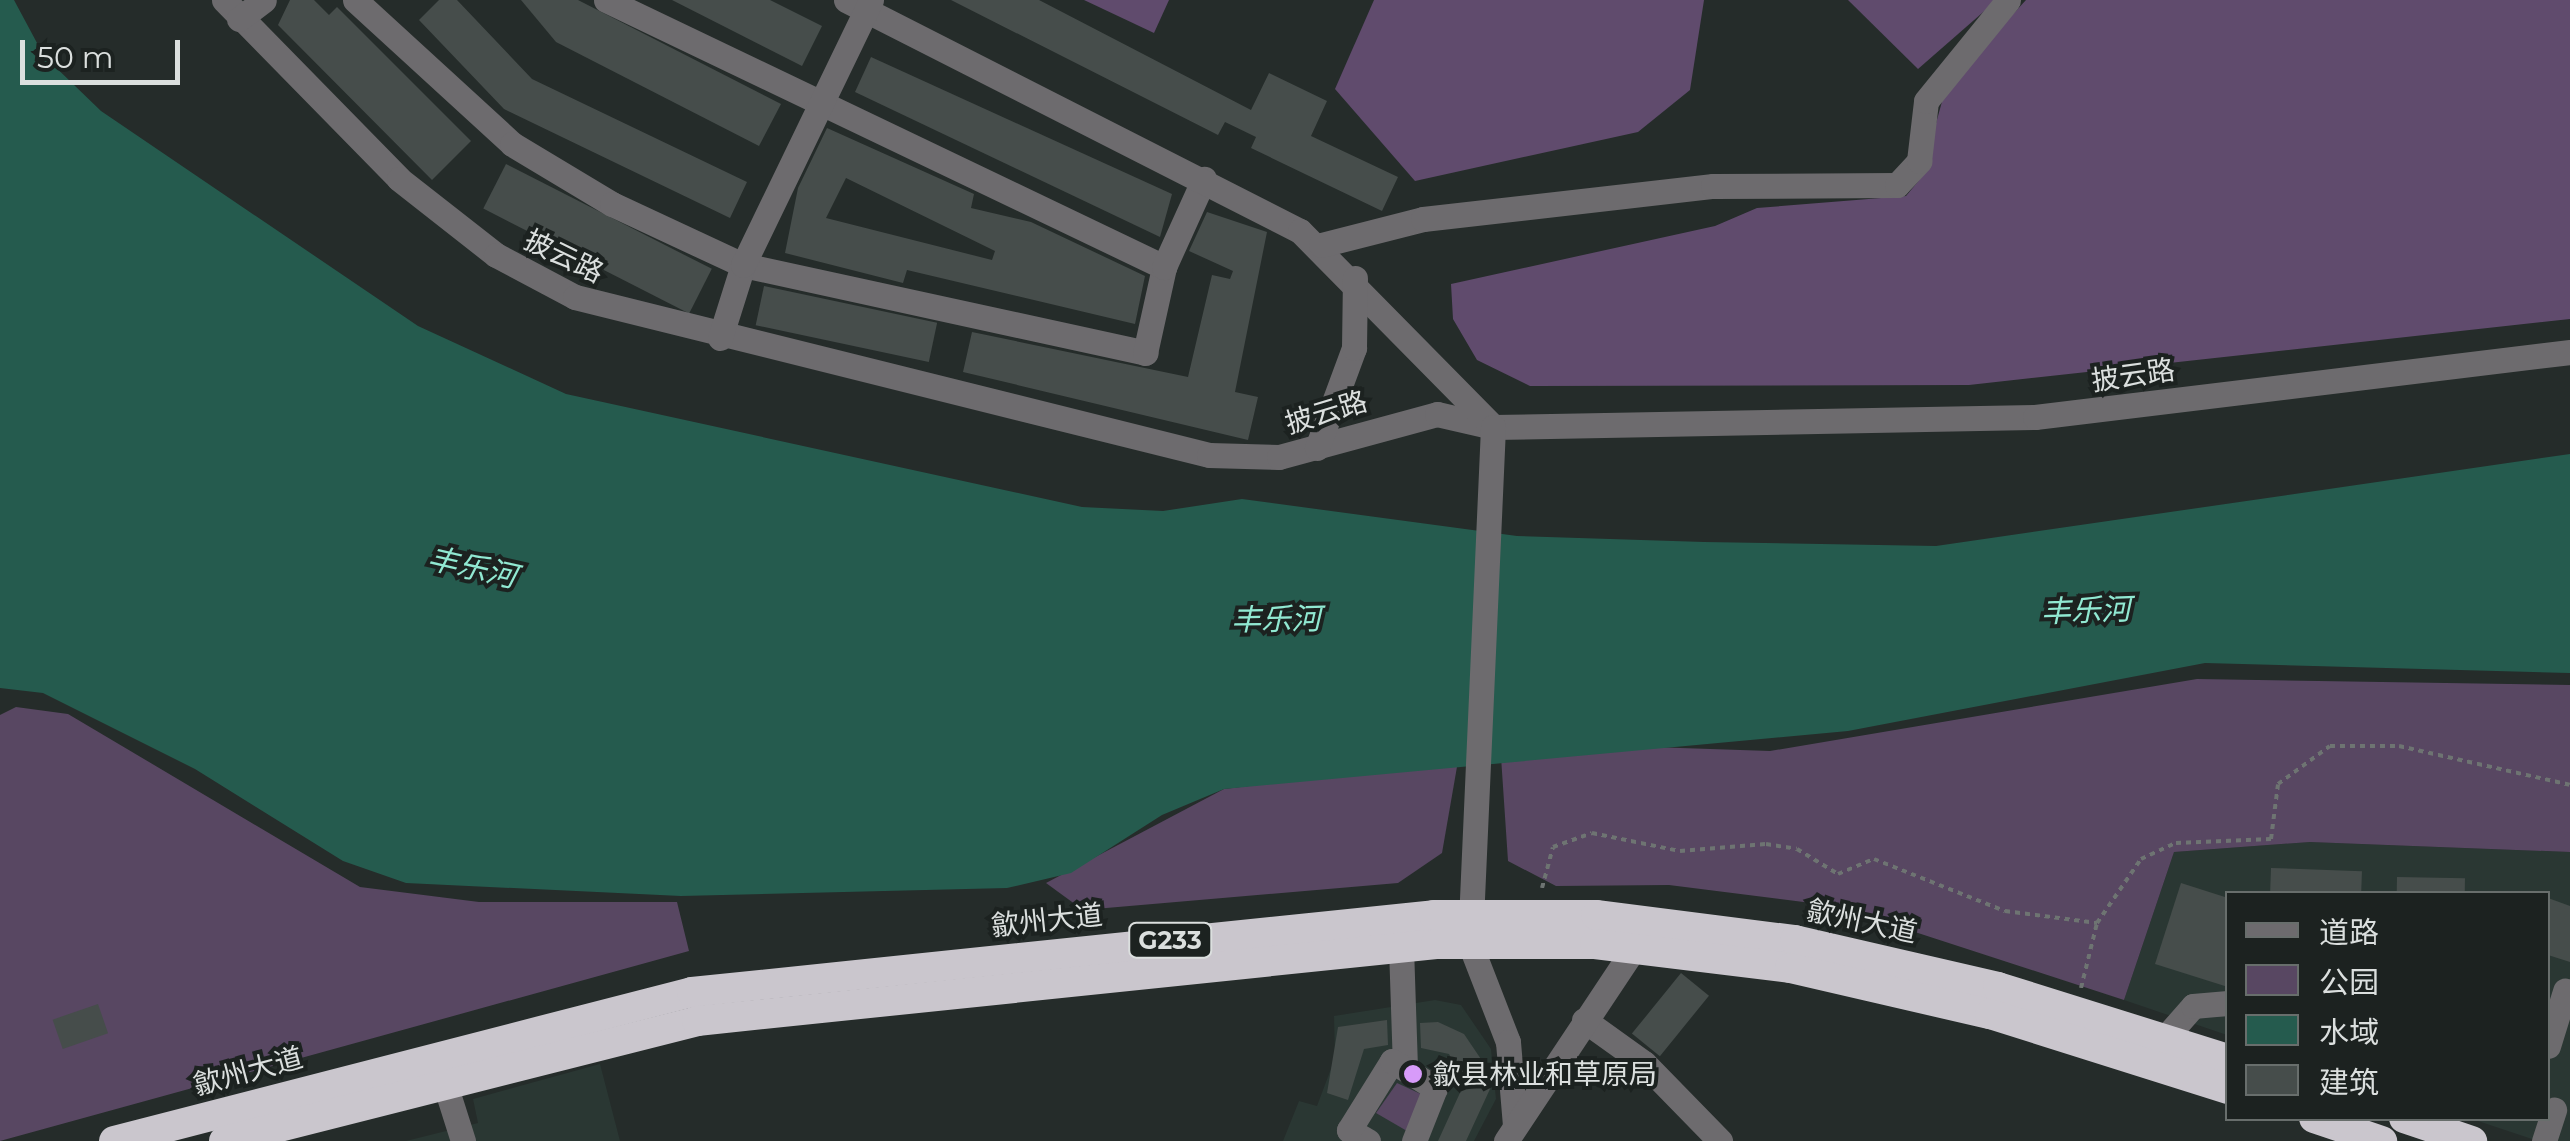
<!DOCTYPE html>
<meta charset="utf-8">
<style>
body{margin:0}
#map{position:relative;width:2570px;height:1141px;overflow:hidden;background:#252c2a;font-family:Montserrat,"Noto Sans SC",sans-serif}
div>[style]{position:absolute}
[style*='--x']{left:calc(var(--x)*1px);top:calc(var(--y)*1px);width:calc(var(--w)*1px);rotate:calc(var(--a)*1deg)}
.built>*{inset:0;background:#2a3733}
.green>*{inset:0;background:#584762}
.forest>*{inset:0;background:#604b6d}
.water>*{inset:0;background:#255b4e}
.building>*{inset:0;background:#464d4b;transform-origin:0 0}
.path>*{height:4px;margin-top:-2px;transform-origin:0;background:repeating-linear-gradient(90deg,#6e7472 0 5px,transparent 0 10px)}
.minor>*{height:25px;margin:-12.5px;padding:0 12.5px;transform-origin:12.5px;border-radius:12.5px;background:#6d6b6e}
.highway>*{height:30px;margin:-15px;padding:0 15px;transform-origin:15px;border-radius:15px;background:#cac6cd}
.dots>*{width:28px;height:28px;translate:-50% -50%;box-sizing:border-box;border:5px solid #1c2220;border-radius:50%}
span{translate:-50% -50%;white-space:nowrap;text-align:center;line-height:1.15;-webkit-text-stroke:8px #1c2220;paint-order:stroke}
.shield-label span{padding:2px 8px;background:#1c2220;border:2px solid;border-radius:8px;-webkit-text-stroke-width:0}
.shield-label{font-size:25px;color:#dbdfde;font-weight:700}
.street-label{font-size:28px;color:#dbdfde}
.poi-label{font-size:28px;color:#dbdfde}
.left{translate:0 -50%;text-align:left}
.water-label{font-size:30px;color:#91e9d2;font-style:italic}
.legend{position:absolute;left:2225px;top:891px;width:325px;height:230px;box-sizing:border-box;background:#1c2220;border:2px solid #686e6c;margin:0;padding:12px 18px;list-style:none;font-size:30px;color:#dbdfde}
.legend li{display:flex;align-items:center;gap:20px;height:50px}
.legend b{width:50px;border:2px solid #686e6c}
.scale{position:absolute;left:20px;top:40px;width:160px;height:45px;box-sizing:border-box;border:5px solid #dbdfde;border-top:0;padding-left:12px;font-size:30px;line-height:35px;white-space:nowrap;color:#dbdfde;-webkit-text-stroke:8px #1c2220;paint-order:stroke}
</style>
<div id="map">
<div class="built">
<div style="clip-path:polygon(2310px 842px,2570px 852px,2570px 1141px,2538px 1141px,2472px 1119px,2548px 1118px,2548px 894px,2228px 894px,2227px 1035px,2124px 1000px,2174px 852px)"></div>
<div style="clip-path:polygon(1435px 1000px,1461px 1005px,1491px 1049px,1496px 1099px,1474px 1141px,1283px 1141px,1299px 1101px,1317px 1106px,1335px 1058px,1334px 1016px)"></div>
<div style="clip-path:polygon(600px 1064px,620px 1141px,406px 1141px,478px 1123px,473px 1099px)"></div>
</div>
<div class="green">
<div style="clip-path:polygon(2197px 679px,2570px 685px,2570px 852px,2310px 842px,2174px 852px,2124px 1000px,1835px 906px,1669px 885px,1556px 886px,1508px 861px,1500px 742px,1770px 751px)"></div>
<div style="clip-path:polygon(16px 707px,68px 714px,360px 887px,479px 902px,677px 902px,689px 951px,0 1141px,0 715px)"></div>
<div style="clip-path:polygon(1458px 761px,1442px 853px,1398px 883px,1083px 910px,1046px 883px,1224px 789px)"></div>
<div style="clip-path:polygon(1397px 1083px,1423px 1095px,1407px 1131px,1376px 1113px)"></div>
</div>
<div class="forest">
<div style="clip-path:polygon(1084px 0,1169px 0,1154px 33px)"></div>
<div style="clip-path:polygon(1374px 0,1704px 0,1690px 90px,1638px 132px,1415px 181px,1335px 89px)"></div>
<div style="clip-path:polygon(1848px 0,1997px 0,1918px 69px)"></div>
<div style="clip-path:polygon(2026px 0,2570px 0,2570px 319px,1969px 385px,1530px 386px,1477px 360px,1453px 319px,1451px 284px,1715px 226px,1757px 208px,1906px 196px,1921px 178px,1946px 87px)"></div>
</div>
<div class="water">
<div style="clip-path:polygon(0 0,14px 0,44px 56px,101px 111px,418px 326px,566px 394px,1082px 507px,1163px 511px,1242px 499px,1517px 536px,1704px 542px,1936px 546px,2570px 454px,2570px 673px,2205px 663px,1848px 731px,1224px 789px,1162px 815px,1071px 873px,1007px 888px,681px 896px,406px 883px,343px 861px,195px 769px,43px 693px,0 688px)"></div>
</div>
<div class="building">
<div style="clip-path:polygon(290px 0,314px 0,329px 15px,337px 7px,471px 141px,432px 180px,278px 25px)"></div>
<div style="clip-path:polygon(439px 0,457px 0,532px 79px,747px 182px,730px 218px,504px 109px,419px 20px)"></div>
<div style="clip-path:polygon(521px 0,578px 0,781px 104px,759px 146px,556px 42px)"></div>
<div style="clip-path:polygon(672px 0,770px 0,822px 26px,802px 66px)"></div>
<div style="clip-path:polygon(951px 0,1039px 0,1251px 110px,1269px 73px,1327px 101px,1311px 136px,1398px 177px,1382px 211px,1251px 148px,1256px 137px,1225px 122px,1218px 135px)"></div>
<div style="clip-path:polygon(871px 57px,1172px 194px,1160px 237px,855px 92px)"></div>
<div style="clip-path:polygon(evenodd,827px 128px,974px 194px,971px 208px,1031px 222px,1145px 276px,1135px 324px,907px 270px,903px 283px,785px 253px,798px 188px,827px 128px,846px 178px,995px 251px,992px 260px,826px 218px,846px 178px)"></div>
<div style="left:506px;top:164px;width:231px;height:50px;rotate:27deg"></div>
<div style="clip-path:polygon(1207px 212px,1267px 232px,1235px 392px,1258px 397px,1248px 440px,963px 372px,972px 332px,1188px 377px,1212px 275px,1230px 279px,1233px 271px,1189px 251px)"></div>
<div style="left:764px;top:286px;width:177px;height:40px;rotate:12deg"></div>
<div style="left:2271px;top:868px;width:91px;height:26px;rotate:2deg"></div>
<div style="left:2397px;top:877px;width:68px;height:17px;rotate:1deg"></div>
<div style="clip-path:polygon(2181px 883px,2228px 898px,2228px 987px,2155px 964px)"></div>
<div style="clip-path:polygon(2548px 898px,2570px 906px,2570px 962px,2548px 955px)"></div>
<div style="left:1681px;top:973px;width:36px;height:78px;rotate:39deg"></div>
<div style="left:98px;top:1004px;width:31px;height:48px;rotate:71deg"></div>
<div style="clip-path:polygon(1387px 1020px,1388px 1045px,1364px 1049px,1348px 1100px,1327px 1093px,1338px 1027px)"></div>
<div style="clip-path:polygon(1438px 1022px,1464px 1034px,1487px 1068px,1490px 1089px,1466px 1141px,1438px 1141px,1464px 1084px,1449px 1054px,1421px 1048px,1420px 1023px)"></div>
</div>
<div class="path">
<div style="--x:1542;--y:888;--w:42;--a:-75"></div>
<div style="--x:1553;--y:847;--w:41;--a:-19.7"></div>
<div style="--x:1592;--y:833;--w:90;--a:11.6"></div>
<div style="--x:1680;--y:851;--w:86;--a:-4.7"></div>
<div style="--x:1766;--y:844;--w:31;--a:9"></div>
<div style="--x:1797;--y:849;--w:48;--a:31.4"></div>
<div style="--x:1838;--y:874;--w:39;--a:-23"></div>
<div style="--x:1874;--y:859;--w:141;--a:21.7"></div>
<div style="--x:2005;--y:911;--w:93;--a:7.4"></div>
<div style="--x:2081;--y:988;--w:67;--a:-76.2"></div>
<div style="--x:2097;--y:923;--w:78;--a:-55.5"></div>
<div style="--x:2141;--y:859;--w:38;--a:-25"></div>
<div style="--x:2176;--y:843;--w:95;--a:-2.4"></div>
<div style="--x:2271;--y:839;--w:55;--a:-82.7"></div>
<div style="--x:2278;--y:784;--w:64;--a:-36.2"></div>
<div style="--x:2330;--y:746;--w:69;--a:0"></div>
<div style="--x:2399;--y:746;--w:175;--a:12.8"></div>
</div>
<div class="minor">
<div style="--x:224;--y:0;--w:250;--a:45.6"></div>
<div style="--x:399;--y:179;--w:123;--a:38.1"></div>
<div style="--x:496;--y:255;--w:89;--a:28"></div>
<div style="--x:575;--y:297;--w:653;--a:13.99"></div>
<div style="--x:1209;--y:455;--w:70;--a:1.6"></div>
<div style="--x:1279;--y:457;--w:164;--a:-15.2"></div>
<div style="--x:1437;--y:414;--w:57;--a:13.1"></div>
<div style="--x:1493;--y:427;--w:542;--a:-1.06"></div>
<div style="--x:2035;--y:417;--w:539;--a:-6.93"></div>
<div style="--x:355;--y:0;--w:213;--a:42.5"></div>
<div style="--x:512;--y:144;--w:117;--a:31"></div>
<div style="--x:612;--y:204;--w:145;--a:25"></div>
<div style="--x:743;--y:265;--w:412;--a:12.3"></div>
<div style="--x:1145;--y:353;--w:88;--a:-77.5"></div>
<div style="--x:606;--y:0;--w:619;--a:25.57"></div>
<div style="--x:1164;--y:267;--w:97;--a:-65.6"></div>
<div style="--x:846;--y:0;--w:509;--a:26.97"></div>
<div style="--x:1300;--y:231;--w:275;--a:45.4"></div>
<div style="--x:1493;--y:427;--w:518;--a:92.55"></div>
<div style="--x:1470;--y:944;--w:105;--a:68.8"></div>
<div style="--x:1508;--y:1042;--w:83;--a:85.2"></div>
<div style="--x:239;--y:19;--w:31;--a:-37"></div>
<div style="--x:1321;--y:245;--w:105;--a:-14.3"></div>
<div style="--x:1423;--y:219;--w:292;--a:-6.5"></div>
<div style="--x:1713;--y:186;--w:184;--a:-0.3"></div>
<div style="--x:1897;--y:185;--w:33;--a:-47"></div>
<div style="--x:1919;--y:161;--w:60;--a:-83.3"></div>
<div style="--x:1926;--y:101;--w:130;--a:-50.9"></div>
<div style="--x:720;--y:338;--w:77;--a:-72.5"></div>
<div style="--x:743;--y:265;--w:294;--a:-64.2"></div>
<div style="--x:1317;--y:448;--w:107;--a:-69.7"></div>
<div style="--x:1354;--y:348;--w:70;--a:-89.2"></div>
<div style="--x:1401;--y:947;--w:119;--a:88.1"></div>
<div style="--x:1584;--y:1020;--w:74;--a:35.6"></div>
<div style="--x:1644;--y:1063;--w:109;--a:45.7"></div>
<div style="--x:2164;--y:1039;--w:44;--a:-48.7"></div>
<div style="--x:2193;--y:1006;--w:35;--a:-5"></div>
<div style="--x:2548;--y:1046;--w:58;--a:-72.8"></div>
<div style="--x:444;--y:1081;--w:63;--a:72.4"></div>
<div style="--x:1368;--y:1141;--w:22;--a:-150"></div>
<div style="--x:1349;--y:1130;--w:81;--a:-58.1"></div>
<div style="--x:1392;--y:1061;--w:51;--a:32.1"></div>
<div style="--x:1435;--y:1088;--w:57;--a:111.6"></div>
<div style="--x:1506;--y:1141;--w:232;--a:-56.4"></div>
<div style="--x:2544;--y:1141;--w:33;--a:-72"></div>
</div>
<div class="highway">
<div style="--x:2314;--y:1118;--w:72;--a:18.7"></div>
<div style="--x:2404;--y:1118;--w:72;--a:18.7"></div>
<div style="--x:114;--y:1141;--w:597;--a:-14.46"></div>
<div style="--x:692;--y:992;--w:746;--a:-5.92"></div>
<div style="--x:1434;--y:915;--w:162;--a:0"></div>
<div style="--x:1596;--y:915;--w:201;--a:7.2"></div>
<div style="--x:1795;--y:940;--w:208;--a:13"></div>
<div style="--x:1998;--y:987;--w:241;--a:17.4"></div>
<div style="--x:224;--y:1141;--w:488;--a:-14.2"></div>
<div style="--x:697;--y:1021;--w:743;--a:-5.95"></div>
<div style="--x:1436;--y:944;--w:159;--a:0"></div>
<div style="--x:1595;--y:944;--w:196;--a:7"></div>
<div style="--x:1790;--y:968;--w:205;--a:13"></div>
<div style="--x:1990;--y:1014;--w:250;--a:17.5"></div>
</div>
<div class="dots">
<div style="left:1413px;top:1074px;background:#d79bf9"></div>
</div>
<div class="shield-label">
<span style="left:1170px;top:940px">G233</span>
</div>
<div class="street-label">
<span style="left:564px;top:256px;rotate:26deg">披云路</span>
<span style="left:2133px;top:375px;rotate:-8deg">披云路</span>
<span style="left:1326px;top:412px;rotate:-17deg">披云路</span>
<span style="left:1047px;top:920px;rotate:-6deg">歙州大道</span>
<span style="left:1862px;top:921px;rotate:12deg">歙州大道</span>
<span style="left:248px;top:1071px;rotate:-15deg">歙州大道</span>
</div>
<div class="poi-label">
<span class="left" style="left:1433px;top:1074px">歙县林业和草原局</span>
</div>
<div class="water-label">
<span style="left:472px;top:568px;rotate:13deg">丰乐河</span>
<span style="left:2086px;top:611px;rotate:-2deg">丰乐河</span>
<span style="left:1276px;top:620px;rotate:-1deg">丰乐河</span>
</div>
<ul class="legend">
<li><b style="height:12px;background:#6d6b6e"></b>道路</li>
<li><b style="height:28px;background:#584762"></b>公园</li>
<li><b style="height:28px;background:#255b4e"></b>水域</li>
<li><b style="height:28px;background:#464d4b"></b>建筑</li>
</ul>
<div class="scale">50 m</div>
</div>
